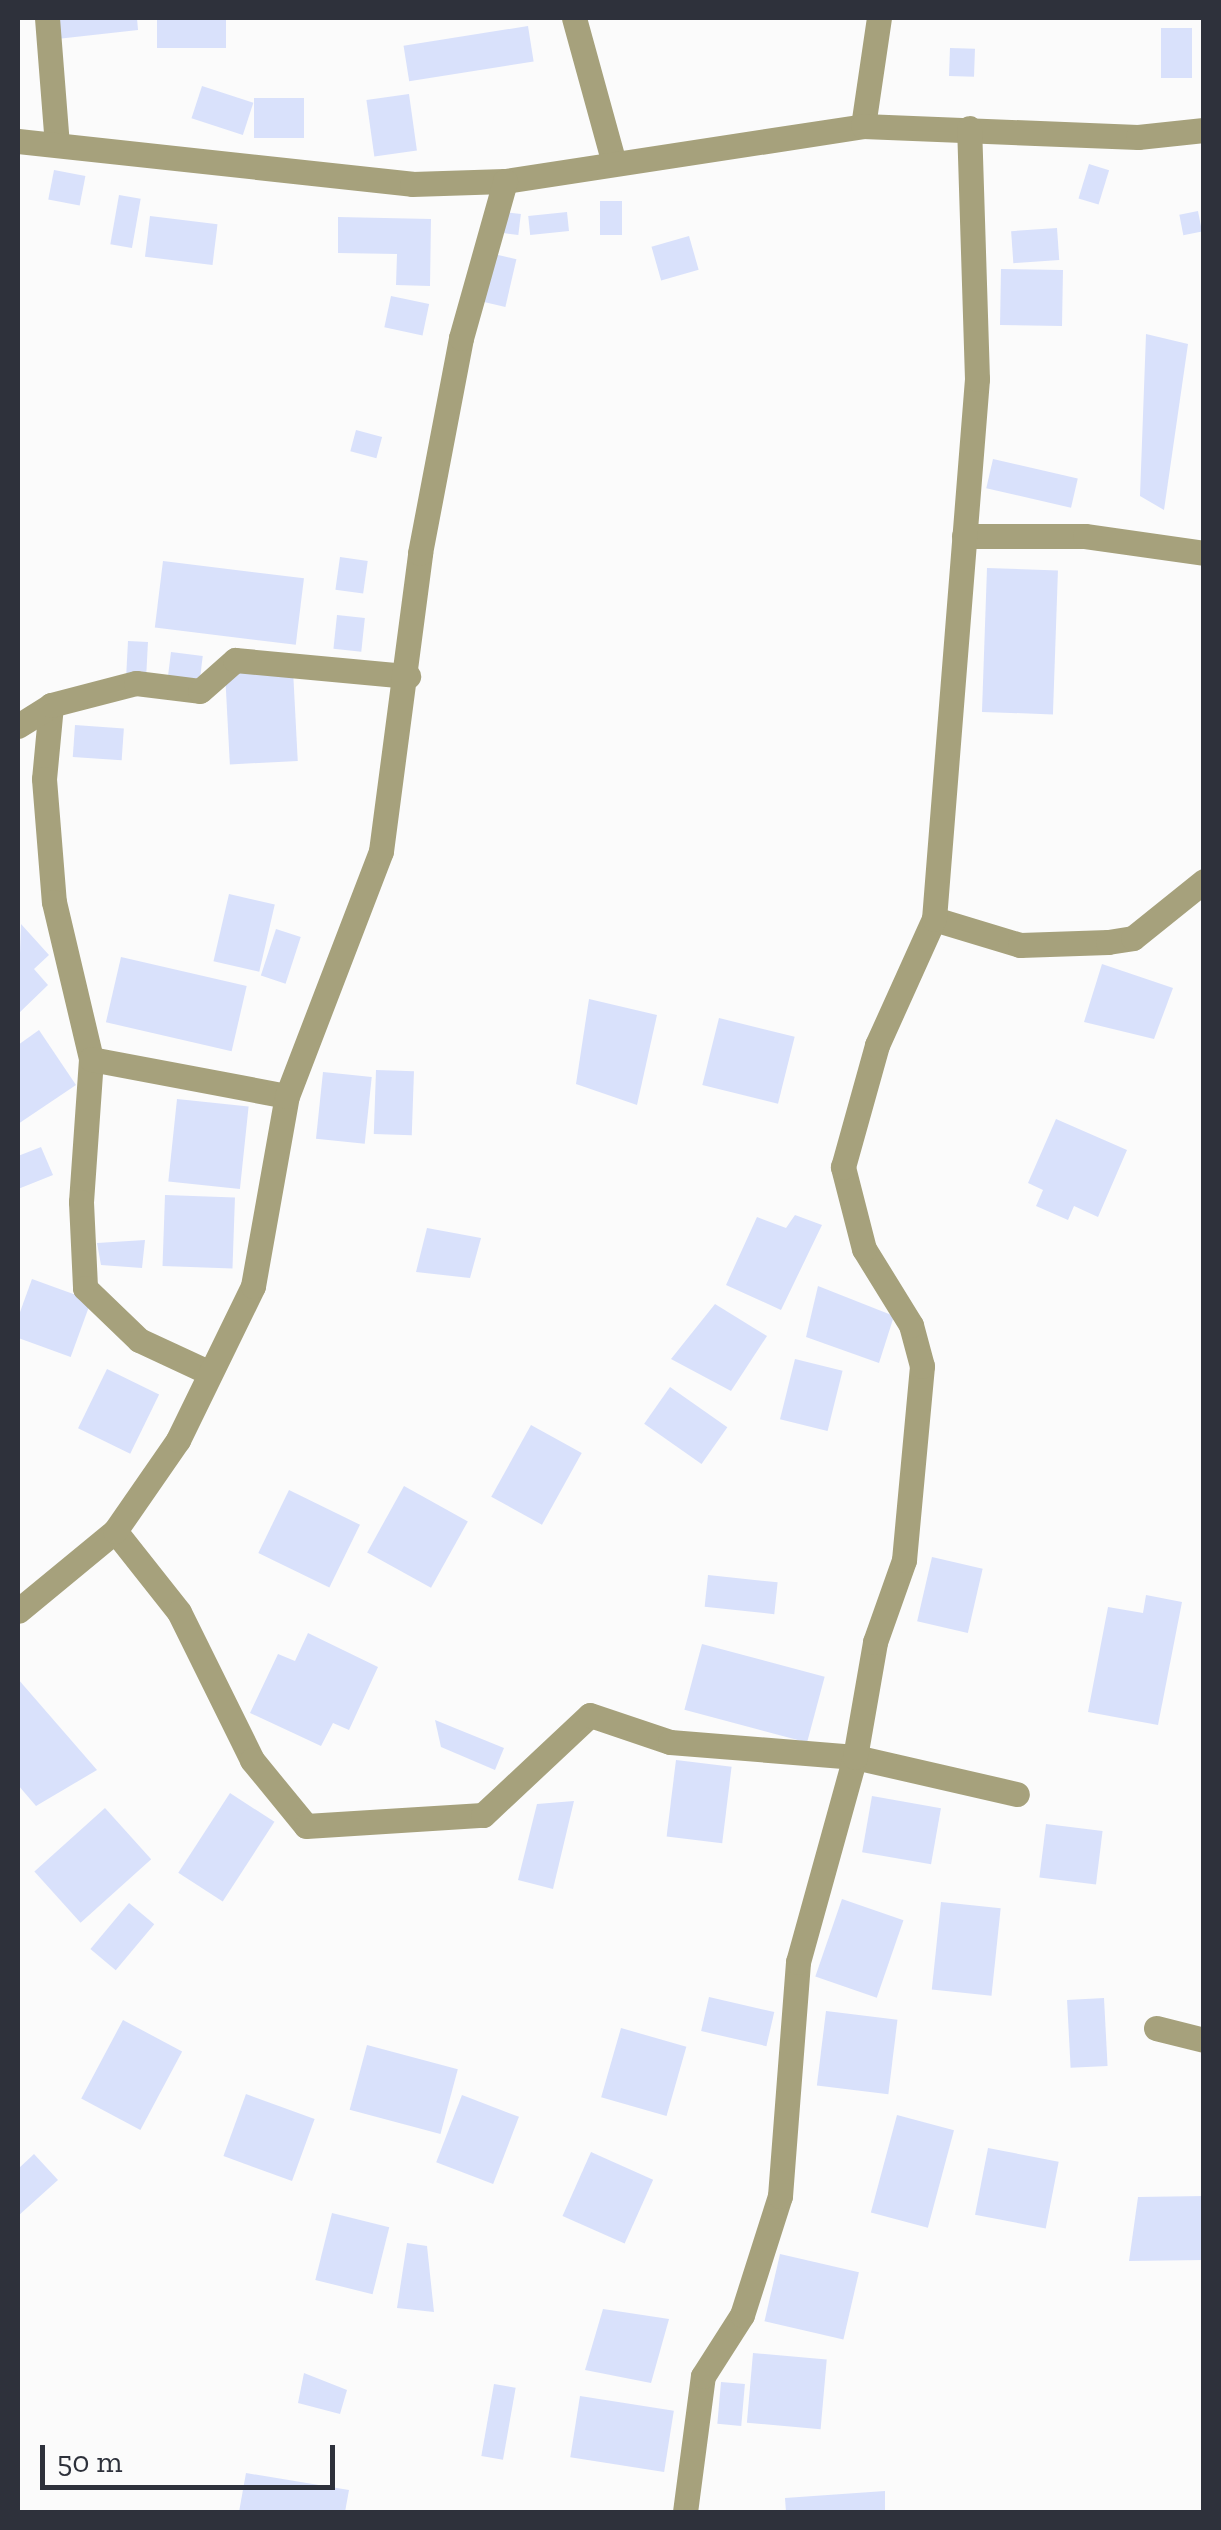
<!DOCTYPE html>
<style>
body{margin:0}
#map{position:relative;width:1221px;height:2530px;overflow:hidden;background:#fbfbfb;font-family:"Zilla Slab",serif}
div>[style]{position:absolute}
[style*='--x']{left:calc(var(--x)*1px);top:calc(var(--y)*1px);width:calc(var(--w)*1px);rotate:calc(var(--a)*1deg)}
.building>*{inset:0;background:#d9e1fb;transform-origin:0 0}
.minor>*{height:25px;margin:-12.5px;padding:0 12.5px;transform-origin:12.5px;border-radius:12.5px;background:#a6a17c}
span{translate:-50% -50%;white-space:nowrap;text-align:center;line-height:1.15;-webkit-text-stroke:9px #fbfbfb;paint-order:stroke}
.frame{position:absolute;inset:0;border:20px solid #2e313b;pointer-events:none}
.scale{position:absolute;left:40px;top:2445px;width:295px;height:45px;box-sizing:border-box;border:5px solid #2e313b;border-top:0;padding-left:12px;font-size:30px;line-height:35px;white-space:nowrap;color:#2e313b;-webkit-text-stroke:8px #fbfbfb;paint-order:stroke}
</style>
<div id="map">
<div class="building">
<div style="clip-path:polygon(55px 18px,137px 18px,138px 30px,57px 39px)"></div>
<div style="left:157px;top:18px;width:69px;height:30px"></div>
<div style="left:528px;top:26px;width:36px;height:126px;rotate:81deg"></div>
<div style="left:1161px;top:28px;width:31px;height:50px"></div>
<div style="left:950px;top:48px;width:25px;height:28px;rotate:2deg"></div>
<div style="left:202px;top:86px;width:54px;height:34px;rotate:18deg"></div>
<div style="left:409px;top:94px;width:57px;height:43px;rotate:82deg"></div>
<div style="left:304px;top:98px;width:40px;height:50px;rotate:90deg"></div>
<div style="left:1089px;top:164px;width:21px;height:36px;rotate:17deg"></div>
<div style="left:54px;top:170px;width:32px;height:30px;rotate:11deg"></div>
<div style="left:119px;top:195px;width:22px;height:50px;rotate:10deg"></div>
<div style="left:600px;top:201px;width:22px;height:34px"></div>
<div style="left:1198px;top:211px;width:21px;height:19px;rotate:79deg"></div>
<div style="left:504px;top:212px;width:17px;height:21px;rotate:7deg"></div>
<div style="left:567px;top:212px;width:19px;height:39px;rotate:84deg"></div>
<div style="left:150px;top:216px;width:68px;height:41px;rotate:7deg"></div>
<div style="clip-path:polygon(338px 217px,431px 219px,430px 286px,396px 285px,397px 254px,338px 253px)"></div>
<div style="left:1057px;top:228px;width:32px;height:46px;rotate:86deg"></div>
<div style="left:689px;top:236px;width:35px;height:39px;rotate:74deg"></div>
<div style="left:494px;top:254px;width:23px;height:49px;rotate:13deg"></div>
<div style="left:1001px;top:269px;width:62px;height:56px;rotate:1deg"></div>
<div style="left:391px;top:296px;width:39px;height:32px;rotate:12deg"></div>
<div style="clip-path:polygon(1146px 334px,1188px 344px,1164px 510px,1140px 496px)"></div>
<div style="left:356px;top:430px;width:27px;height:22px;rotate:15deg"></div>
<div style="left:993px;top:459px;width:87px;height:30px;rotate:13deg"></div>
<div style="left:340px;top:557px;width:28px;height:33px;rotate:8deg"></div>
<div style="left:163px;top:561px;width:142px;height:67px;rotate:7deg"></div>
<div style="left:987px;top:568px;width:71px;height:144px;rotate:2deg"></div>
<div style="left:337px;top:615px;width:28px;height:34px;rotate:6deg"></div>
<div style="left:128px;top:641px;width:20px;height:32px;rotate:3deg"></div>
<div style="left:171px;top:652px;width:32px;height:24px;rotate:7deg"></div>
<div style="left:293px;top:670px;width:91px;height:68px;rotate:87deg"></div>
<div style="left:75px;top:725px;width:49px;height:32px;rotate:4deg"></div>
<div style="left:229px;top:894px;width:47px;height:69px;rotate:13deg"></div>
<div style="clip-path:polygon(21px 924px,49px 955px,34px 969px,48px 985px,18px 1014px)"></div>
<div style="left:276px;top:929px;width:26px;height:49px;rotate:18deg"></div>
<div style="left:121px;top:957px;width:129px;height:67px;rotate:13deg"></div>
<div style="clip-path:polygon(1102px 964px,1173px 988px,1154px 1039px,1084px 1022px)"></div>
<div style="clip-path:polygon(589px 999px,657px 1015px,637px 1105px,576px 1084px)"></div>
<div style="left:719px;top:1018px;width:78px;height:69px;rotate:14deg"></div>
<div style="clip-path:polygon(39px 1030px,76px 1085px,18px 1124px,18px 1045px)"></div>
<div style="left:376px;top:1070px;width:38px;height:64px;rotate:2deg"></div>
<div style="left:323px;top:1072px;width:49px;height:67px;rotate:6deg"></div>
<div style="left:177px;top:1099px;width:72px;height:83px;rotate:6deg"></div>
<div style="clip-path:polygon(1056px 1119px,1127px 1150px,1098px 1217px,1074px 1206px,1068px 1220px,1036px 1206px,1043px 1190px,1028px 1183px)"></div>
<div style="clip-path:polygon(41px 1147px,53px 1175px,18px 1189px,18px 1156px)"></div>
<div style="left:165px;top:1195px;width:70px;height:71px;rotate:2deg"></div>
<div style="clip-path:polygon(795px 1215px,822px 1225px,781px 1310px,726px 1285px,757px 1217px,786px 1228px)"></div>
<div style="clip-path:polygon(427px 1228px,481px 1238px,470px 1278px,416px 1272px)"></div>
<div style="clip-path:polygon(145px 1240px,142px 1268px,101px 1265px,97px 1243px)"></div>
<div style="left:32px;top:1279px;width:63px;height:60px;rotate:20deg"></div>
<div style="clip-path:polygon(818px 1286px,894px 1316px,879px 1363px,806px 1337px)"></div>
<div style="clip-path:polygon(715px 1304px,767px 1336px,731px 1391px,671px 1359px)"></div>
<div style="left:795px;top:1359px;width:49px;height:62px;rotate:14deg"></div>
<div style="left:107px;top:1369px;width:58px;height:66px;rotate:26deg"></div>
<div style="left:670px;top:1387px;width:70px;height:45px;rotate:35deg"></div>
<div style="left:531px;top:1425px;width:58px;height:82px;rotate:29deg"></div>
<div style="left:404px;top:1486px;width:73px;height:76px;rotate:29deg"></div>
<div style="left:289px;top:1490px;width:79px;height:70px;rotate:26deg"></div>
<div style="left:932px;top:1557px;width:52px;height:66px;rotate:13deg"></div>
<div style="left:708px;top:1575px;width:70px;height:32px;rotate:6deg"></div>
<div style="clip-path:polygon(1146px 1595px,1182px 1602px,1158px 1725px,1088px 1712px,1108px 1607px,1143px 1613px)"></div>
<div style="clip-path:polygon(308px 1633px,378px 1667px,349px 1730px,333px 1723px,321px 1746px,250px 1713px,278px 1654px,295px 1661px)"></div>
<div style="left:702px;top:1644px;width:127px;height:68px;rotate:15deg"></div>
<div style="clip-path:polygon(18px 1679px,97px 1770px,36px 1806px,18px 1785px)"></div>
<div style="clip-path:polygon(435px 1720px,504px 1748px,495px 1770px,441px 1747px)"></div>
<div style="left:676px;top:1760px;width:56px;height:77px;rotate:7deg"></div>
<div style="left:230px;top:1793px;width:53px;height:95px;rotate:33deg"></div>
<div style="left:872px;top:1796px;width:70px;height:57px;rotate:10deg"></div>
<div style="clip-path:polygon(574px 1801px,553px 1889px,518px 1880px,537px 1804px)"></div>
<div style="left:105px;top:1808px;width:69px;height:95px;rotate:48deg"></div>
<div style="left:1046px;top:1824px;width:57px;height:54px;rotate:7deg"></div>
<div style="left:842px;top:1899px;width:65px;height:82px;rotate:19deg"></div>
<div style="left:941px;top:1902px;width:60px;height:88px;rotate:6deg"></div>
<div style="left:129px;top:1903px;width:33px;height:60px;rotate:40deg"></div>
<div style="left:709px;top:1997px;width:67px;height:35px;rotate:13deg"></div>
<div style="left:1104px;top:1998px;width:68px;height:37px;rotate:87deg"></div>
<div style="left:826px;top:2011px;width:72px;height:75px;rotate:7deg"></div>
<div style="left:123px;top:2020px;width:67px;height:89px;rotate:28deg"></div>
<div style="left:621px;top:2028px;width:68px;height:72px;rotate:16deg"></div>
<div style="left:367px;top:2045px;width:94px;height:67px;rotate:15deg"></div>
<div style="left:246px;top:2094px;width:73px;height:66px;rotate:20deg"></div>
<div style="left:462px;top:2095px;width:61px;height:72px;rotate:21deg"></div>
<div style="left:897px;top:2115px;width:59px;height:101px;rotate:15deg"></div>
<div style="left:988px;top:2148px;width:72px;height:68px;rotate:11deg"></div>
<div style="left:591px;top:2152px;width:68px;height:70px;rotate:24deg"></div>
<div style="clip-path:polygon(34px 2154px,58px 2180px,18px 2216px,18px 2169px)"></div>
<div style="clip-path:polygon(1204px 2196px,1204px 2260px,1129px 2261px,1138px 2197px)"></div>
<div style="left:332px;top:2213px;width:59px;height:69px;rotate:14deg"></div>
<div style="clip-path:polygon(407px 2243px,427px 2246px,434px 2312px,397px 2308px)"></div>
<div style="left:780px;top:2254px;width:81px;height:69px;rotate:13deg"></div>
<div style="clip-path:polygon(603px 2309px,669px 2319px,651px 2383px,585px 2370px)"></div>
<div style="left:753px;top:2353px;width:74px;height:70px;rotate:5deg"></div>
<div style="clip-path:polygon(304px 2373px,347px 2390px,340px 2414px,298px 2403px)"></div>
<div style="left:721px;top:2382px;width:24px;height:42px;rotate:5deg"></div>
<div style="left:494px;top:2384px;width:22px;height:73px;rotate:10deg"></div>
<div style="left:580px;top:2396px;width:95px;height:62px;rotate:9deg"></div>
<div style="clip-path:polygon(246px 2473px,349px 2490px,345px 2512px,239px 2512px)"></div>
<div style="clip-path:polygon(885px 2491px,885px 2512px,786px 2512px,785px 2498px)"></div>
</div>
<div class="minor">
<div style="--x:47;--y:18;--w:127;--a:85.5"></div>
<div style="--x:574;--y:18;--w:150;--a:74.6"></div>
<div style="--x:863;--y:126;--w:109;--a:-81.6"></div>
<div style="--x:18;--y:141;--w:396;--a:6.2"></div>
<div style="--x:412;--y:184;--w:93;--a:-1.8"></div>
<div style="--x:505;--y:181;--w:362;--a:-8.7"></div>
<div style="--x:863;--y:126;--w:275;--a:2.3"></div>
<div style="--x:1138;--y:137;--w:66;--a:-6.1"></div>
<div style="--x:964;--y:536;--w:121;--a:0"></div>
<div style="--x:1085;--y:536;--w:120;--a:8.1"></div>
<div style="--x:51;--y:705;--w:74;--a:95.4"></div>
<div style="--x:44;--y:779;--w:123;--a:85.4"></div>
<div style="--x:54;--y:902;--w:161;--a:76.7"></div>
<div style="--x:91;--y:1059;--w:143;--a:94"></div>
<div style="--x:81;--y:1202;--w:86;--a:87.3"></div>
<div style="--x:85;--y:1288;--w:75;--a:43.9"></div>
<div style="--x:139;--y:1340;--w:78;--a:24.9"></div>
<div style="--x:18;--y:726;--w:39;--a:-32"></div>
<div style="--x:51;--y:705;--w:88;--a:-14.5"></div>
<div style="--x:136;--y:683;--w:64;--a:7.1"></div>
<div style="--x:200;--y:691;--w:47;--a:-41.5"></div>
<div style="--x:235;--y:660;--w:174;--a:5.3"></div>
<div style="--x:934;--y:919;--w:90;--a:16.8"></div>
<div style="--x:1020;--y:945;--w:88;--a:-2"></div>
<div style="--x:1108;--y:942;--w:25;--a:-9"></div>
<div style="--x:1133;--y:938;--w:91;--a:-38.8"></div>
<div style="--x:91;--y:1059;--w:199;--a:10.7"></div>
<div style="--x:115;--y:1531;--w:103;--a:51.7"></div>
<div style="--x:179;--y:1612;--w:165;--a:63.7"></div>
<div style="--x:252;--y:1760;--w:85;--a:50.7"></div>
<div style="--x:306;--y:1826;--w:177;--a:-3.6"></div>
<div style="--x:483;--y:1815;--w:146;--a:-43.1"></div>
<div style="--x:590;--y:1715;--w:84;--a:18.6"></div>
<div style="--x:670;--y:1742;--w:186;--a:4.6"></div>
<div style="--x:855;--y:1757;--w:166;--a:12.9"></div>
<div style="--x:18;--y:1611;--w:126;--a:-39.5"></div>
<div style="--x:115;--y:1531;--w:111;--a:-55.3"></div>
<div style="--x:178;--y:1440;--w:171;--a:-64"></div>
<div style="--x:253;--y:1286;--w:193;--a:-79.9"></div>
<div style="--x:287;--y:1096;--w:262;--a:-69"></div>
<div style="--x:381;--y:851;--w:301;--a:-82.5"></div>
<div style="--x:420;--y:553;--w:219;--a:-79.2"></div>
<div style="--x:461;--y:338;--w:163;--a:-74.3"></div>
<div style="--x:1156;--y:2028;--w:49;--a:14"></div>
<div style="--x:685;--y:2512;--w:137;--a:-82.5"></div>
<div style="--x:703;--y:2376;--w:72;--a:-57.4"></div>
<div style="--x:742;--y:2315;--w:125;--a:-72.3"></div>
<div style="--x:780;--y:2196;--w:235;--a:-85.6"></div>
<div style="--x:798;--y:1962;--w:213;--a:-74.5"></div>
<div style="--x:855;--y:1757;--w:117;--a:-80.1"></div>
<div style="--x:875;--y:1642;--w:87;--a:-70.5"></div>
<div style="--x:904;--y:1560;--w:195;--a:-84.7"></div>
<div style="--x:922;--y:1366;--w:42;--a:-105"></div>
<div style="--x:911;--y:1325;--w:89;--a:-121.7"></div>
<div style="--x:864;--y:1249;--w:85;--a:-104.4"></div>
<div style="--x:843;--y:1167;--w:127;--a:-74.4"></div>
<div style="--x:877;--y:1045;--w:138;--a:-65.7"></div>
<div style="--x:934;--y:919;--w:542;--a:-85.45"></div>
<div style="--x:977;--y:379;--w:251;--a:-91.8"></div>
</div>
<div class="frame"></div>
<div class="scale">50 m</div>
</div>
